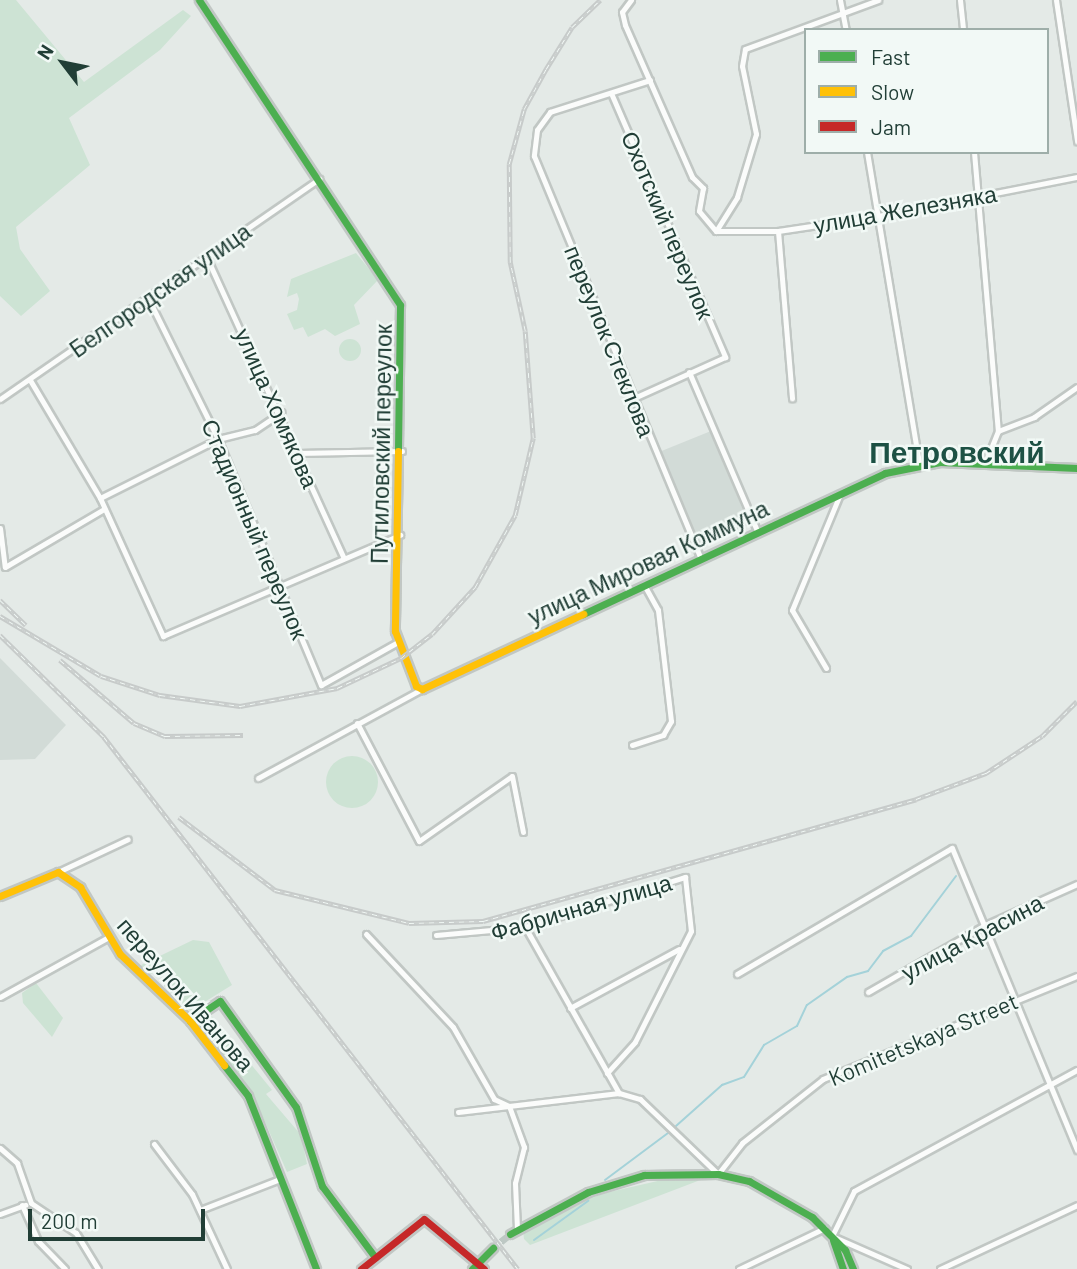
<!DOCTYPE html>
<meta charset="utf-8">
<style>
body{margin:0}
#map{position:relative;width:1077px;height:1269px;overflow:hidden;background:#e4eae7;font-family:Barlow,sans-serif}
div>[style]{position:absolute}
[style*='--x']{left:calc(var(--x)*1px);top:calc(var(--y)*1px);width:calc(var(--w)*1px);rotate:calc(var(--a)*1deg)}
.built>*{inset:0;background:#d2dbd7;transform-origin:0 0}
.green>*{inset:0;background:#cde3d4}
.round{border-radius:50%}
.stream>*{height:2px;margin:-1px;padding:0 1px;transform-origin:1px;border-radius:1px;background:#a4d2d9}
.secondary-tunnel>*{height:7px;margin-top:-3.5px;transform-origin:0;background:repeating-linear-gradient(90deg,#bdc8c4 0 7px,transparent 0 10.5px)}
.roads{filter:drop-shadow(2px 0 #c1c7c4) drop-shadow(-2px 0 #c1c7c4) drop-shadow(0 2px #c1c7c4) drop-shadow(0 -2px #c1c7c4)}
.street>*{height:5px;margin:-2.5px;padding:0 2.5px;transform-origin:2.5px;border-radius:2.5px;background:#fbfcfb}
.fast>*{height:7px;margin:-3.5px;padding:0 3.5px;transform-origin:3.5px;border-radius:3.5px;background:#4caf50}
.slow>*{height:7px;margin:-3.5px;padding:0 3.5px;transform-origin:3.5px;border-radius:3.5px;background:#ffc107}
.jam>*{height:7px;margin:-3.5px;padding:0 3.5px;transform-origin:3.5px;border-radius:3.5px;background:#c62828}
.rail>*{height:4.5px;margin-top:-2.25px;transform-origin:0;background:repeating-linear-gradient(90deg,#f2f9f6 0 5px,#c7cbca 0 10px);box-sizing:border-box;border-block:2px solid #c7cbca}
span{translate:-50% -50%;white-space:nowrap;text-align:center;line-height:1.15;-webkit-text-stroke:5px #f2f9f6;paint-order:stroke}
.street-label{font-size:23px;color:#213e36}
.district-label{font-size:30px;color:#1d5144;font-weight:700}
.legend{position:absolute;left:804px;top:28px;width:245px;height:126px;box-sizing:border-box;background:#f2f9f6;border:2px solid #9eaea9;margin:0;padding:9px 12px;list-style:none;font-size:21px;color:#213e36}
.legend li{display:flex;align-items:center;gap:14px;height:35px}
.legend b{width:35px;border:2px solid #9eaea9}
.north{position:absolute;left:28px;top:28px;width:70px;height:70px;-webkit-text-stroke:5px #f2f9f6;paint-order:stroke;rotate:302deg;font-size:19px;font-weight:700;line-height:28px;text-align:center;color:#213e36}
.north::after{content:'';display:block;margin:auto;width:24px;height:32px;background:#213e36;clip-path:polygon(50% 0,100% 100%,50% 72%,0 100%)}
.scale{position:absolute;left:28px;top:1209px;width:177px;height:32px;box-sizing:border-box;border:4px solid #213e36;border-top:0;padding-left:9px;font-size:21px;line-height:24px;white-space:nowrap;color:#213e36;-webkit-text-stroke:5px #f2f9f6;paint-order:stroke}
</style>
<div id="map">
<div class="built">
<div style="left:711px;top:431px;width:101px;height:54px;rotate:68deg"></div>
<div style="clip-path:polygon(0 658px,66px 725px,35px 759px,0 760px)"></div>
</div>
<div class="green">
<div style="clip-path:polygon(0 0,16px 0,84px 82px,183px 10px,191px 16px,160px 50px,69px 118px,90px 165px,16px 227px,20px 249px,50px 291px,21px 316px,0 296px)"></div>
<div style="clip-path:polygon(356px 253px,378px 280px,354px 305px,360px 324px,335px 336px,325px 329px,308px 337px,303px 327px,294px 330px,287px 314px,297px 310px,299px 299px,297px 293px,287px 297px,291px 279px)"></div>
<div class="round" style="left:339px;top:339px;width:22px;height:22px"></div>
<div class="round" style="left:326px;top:756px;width:52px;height:52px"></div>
<div style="clip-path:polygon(193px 940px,209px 942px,232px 985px,190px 1011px,164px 986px,169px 981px,158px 971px,148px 975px,141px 965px)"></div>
<div style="clip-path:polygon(36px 983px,63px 1018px,52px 1037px,23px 1003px,22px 993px)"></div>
<div style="clip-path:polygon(209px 1013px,272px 1090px,266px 1094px,301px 1135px,307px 1164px,287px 1172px,254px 1097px,199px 1026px)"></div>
<div style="clip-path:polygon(703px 1179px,530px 1245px,524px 1239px,523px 1230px,550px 1213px,605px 1193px,662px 1180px)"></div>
</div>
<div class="stream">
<div style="--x:676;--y:1126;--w:62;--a:-41.7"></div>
<div style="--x:722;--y:1085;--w:23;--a:-20"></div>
<div style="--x:744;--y:1077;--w:38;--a:-58"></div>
<div style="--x:764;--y:1045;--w:38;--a:-30"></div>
<div style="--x:797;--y:1026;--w:23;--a:-65"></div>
<div style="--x:807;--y:1005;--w:49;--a:-35"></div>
<div style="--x:847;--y:977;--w:22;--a:-16"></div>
<div style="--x:868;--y:971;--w:25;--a:-53"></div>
<div style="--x:883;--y:951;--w:32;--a:-28"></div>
<div style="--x:911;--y:936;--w:75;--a:-53.1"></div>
<div style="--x:605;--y:1180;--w:79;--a:-36.7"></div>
<div style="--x:534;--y:1240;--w:67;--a:-35.8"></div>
</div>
<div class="secondary-tunnel">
<div style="--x:493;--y:1248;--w:22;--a:-39"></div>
</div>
<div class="roads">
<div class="street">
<div style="--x:631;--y:0;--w:15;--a:127"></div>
<div style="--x:622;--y:12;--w:13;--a:77"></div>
<div style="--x:625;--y:25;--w:166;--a:66.2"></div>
<div style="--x:692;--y:177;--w:16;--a:45"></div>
<div style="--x:703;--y:188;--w:23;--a:100"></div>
<div style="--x:699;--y:211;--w:26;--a:50"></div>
<div style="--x:716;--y:231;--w:62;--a:0"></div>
<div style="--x:778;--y:231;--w:101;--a:-8.5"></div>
<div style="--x:878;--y:216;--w:203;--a:-11.1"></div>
<div style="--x:840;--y:0;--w:31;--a:79"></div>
<div style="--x:960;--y:0;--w:30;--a:84"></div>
<div style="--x:1056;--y:0;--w:143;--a:81.5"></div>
<div style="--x:650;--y:80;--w:105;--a:162.3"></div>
<div style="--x:550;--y:112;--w:22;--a:126"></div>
<div style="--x:537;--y:130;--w:26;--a:97"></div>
<div style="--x:534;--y:156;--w:436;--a:67.5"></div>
<div style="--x:611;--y:93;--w:288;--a:66.6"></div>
<div style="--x:725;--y:357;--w:98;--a:155.8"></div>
<div style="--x:867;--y:152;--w:316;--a:80.5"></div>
<div style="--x:974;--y:152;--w:280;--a:85.1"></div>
<div style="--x:998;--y:431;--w:35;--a:112"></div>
<div style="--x:716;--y:231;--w:40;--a:-58"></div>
<div style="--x:737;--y:197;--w:66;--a:-73.2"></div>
<div style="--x:756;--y:134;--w:69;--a:-101.6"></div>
<div style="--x:742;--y:66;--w:17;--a:-80"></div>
<div style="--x:745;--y:49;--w:142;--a:-20.2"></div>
<div style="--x:778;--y:231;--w:168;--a:85.2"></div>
<div style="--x:207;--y:258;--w:330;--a:65.5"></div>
<div style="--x:148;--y:298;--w:157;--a:63.6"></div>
<div style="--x:218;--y:439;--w:267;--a:67.3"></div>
<div style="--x:321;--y:685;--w:86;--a:-29.2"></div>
<div style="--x:689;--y:372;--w:175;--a:66.8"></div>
<div style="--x:30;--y:380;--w:137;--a:59.3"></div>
<div style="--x:100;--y:498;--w:152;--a:65.5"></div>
<div style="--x:163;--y:636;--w:258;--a:-23.1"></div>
<div style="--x:0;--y:399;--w:388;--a:-34.6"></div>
<div style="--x:998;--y:431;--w:39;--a:-21"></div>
<div style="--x:1034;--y:417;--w:52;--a:-34.9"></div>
<div style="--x:297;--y:453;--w:105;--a:-1.1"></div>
<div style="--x:100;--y:498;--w:132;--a:-26.6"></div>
<div style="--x:218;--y:439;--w:38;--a:-14"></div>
<div style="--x:255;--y:430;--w:32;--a:-34"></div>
<div style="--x:0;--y:528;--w:39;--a:83"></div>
<div style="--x:5;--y:567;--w:115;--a:-30.4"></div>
<div style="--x:826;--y:668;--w:67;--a:-120.4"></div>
<div style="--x:792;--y:610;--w:126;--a:-67.5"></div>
<div style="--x:357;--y:723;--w:133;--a:62.3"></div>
<div style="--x:419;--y:841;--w:113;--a:-35"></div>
<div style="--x:512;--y:776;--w:57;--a:78.9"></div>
<div style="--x:632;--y:745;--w:33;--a:-18"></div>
<div style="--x:663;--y:735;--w:16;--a:-60"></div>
<div style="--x:671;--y:721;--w:112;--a:-96.7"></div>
<div style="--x:658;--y:610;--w:29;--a:-119"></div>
<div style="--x:258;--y:778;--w:187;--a:-28.5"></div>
<div style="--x:58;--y:872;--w:77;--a:-25.2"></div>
<div style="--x:525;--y:927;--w:191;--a:60.5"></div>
<div style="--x:366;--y:934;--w:127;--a:46.9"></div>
<div style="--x:453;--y:1027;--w:83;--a:60.3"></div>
<div style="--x:494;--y:1099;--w:17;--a:25"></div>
<div style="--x:509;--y:1106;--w:44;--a:69.9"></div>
<div style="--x:524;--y:1147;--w:37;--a:104"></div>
<div style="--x:515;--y:1183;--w:45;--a:87.5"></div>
<div style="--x:436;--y:935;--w:89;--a:-5.1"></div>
<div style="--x:525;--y:927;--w:168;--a:-17.4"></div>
<div style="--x:685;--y:877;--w:54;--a:83.7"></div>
<div style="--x:691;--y:931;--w:124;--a:116.8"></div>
<div style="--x:635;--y:1042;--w:42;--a:132.1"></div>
<div style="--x:737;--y:974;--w:249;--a:-30.4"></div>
<div style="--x:952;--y:848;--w:327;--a:67.5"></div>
<div style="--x:868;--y:992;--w:135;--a:-29.8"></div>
<div style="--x:985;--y:925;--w:101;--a:-24"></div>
<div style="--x:0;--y:997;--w:122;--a:-28.9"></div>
<div style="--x:570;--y:1008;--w:124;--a:-28.4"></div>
<div style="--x:458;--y:1112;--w:162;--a:-6.7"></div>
<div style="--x:619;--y:1093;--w:22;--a:16"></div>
<div style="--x:640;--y:1099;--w:108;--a:43.9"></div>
<div style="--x:718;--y:1174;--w:39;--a:-52"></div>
<div style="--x:742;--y:1143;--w:103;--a:-38.3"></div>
<div style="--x:823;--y:1079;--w:274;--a:-22.1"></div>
<div style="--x:154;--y:1144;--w:63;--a:52.8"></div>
<div style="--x:192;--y:1194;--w:83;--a:65"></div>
<div style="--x:0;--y:1148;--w:23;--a:41"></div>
<div style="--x:17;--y:1163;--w:42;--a:70.7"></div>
<div style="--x:31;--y:1203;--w:54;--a:33.7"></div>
<div style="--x:76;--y:1233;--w:42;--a:58.6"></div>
<div style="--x:22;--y:1205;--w:39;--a:66"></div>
<div style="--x:38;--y:1241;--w:39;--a:46"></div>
<div style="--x:200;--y:1210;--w:86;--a:-21.2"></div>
<div style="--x:0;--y:1214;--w:27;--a:-20"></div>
<div style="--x:739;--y:1269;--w:95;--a:-25.5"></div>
<div style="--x:907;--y:1269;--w:82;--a:-156.3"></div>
<div style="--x:832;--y:1236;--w:50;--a:-63.9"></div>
<div style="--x:854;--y:1191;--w:254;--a:-28.5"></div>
<div style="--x:940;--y:1269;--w:151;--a:-25"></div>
</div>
<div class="fast">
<div style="--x:199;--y:0;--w:365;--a:56.6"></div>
<div style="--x:400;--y:305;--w:146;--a:90.8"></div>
<div style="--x:583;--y:614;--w:333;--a:-25"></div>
<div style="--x:885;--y:473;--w:56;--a:-11.3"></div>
<div style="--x:940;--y:462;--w:137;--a:2.5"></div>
<div style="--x:190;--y:1021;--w:36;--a:-34"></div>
<div style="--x:220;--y:1001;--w:130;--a:54.4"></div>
<div style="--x:296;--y:1107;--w:83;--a:71.8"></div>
<div style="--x:322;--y:1186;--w:89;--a:53.3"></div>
<div style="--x:224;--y:1065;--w:39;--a:52"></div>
<div style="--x:248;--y:1096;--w:186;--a:68.5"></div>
<div style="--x:510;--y:1234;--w:89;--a:-28.3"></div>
<div style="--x:588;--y:1192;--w:59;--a:-16.9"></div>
<div style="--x:644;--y:1175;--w:74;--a:-0.8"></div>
<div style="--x:718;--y:1174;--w:32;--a:13"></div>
<div style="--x:749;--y:1181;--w:73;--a:29.7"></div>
<div style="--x:812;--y:1217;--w:47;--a:45"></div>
<div style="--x:845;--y:1250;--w:21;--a:67"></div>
<div style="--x:833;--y:1240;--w:31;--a:71"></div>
<div style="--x:472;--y:1269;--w:30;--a:-45"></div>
</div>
<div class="slow">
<div style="--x:398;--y:451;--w:180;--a:91"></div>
<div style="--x:395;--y:631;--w:59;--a:69.1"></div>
<div style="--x:416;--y:686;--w:7;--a:27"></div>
<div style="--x:422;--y:689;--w:178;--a:-25"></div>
<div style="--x:0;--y:896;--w:63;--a:-22.5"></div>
<div style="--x:58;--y:872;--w:27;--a:34"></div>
<div style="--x:80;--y:887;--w:78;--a:59.2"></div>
<div style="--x:120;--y:954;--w:97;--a:43.7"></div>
<div style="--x:190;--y:1021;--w:56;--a:52.3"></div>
</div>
<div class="jam">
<div style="--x:361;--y:1269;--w:80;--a:-38.4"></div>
<div style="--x:424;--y:1219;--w:78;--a:39.8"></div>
</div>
</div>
<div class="rail">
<div style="--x:0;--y:600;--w:36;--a:44"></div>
<div style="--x:0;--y:616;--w:117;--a:30.7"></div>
<div style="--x:101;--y:676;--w:62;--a:17.9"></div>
<div style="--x:160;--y:695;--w:81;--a:7.8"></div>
<div style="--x:240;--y:706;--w:99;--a:-10.5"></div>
<div style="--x:337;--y:688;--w:71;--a:-25.1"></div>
<div style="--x:401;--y:658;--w:39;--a:-38"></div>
<div style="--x:432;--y:634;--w:64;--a:-47.5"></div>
<div style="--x:475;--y:587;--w:82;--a:-60.9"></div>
<div style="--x:515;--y:515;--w:79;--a:-76.8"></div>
<div style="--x:533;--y:438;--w:107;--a:-94.3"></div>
<div style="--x:525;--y:331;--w:71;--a:-102.3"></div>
<div style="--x:510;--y:262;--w:98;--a:-90.6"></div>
<div style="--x:509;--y:164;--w:57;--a:-74.7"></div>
<div style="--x:524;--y:109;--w:46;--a:-61.2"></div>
<div style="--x:546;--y:69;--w:49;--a:-58.2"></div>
<div style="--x:572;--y:27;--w:39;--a:-44"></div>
<div style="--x:0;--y:635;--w:146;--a:44.4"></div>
<div style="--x:104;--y:737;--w:674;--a:52.11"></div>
<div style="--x:60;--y:660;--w:97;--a:40.4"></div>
<div style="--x:134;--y:723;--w:34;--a:23"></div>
<div style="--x:165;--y:736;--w:78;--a:-0.7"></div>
<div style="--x:179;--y:817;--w:121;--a:37.2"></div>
<div style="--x:275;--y:890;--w:138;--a:13.8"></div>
<div style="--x:409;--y:923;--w:74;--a:-1.5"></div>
<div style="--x:483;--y:921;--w:450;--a:-15.7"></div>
<div style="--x:916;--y:799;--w:75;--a:-20.4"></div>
<div style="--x:986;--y:773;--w:67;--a:-33.5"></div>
<div style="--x:1042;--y:736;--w:49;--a:-45"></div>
</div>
<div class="street-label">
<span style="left:905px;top:209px;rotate:-10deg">улица Железняка</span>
<span style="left:668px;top:225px;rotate:67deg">Охотский переулок</span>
<span style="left:160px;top:290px;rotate:-35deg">Белгородская улица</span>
<span style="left:610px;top:341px;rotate:68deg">переулок Стеклова</span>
<span style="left:277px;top:408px;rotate:66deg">улица Хомякова</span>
<span style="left:381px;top:444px;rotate:-89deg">Путиловский переулок</span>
<span style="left:255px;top:529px;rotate:67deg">Стадионный переулок</span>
<span style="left:648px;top:562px;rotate:-25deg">улица Мировая Коммуна</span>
<span style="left:581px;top:907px;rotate:-16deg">Фабричная улица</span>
<span style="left:972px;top:937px;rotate:-28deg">улица Красина</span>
<span style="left:186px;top:994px;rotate:49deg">переулок Иванова</span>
<span style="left:923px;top:1039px;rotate:-23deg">Komitetskaya Street</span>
</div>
<div class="district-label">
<span style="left:957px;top:451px">Петровский</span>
</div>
<ul class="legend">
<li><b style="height:9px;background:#4caf50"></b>Fast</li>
<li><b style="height:9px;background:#ffc107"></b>Slow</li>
<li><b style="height:9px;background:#c62828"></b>Jam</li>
</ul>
<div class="north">N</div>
<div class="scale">200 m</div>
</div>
